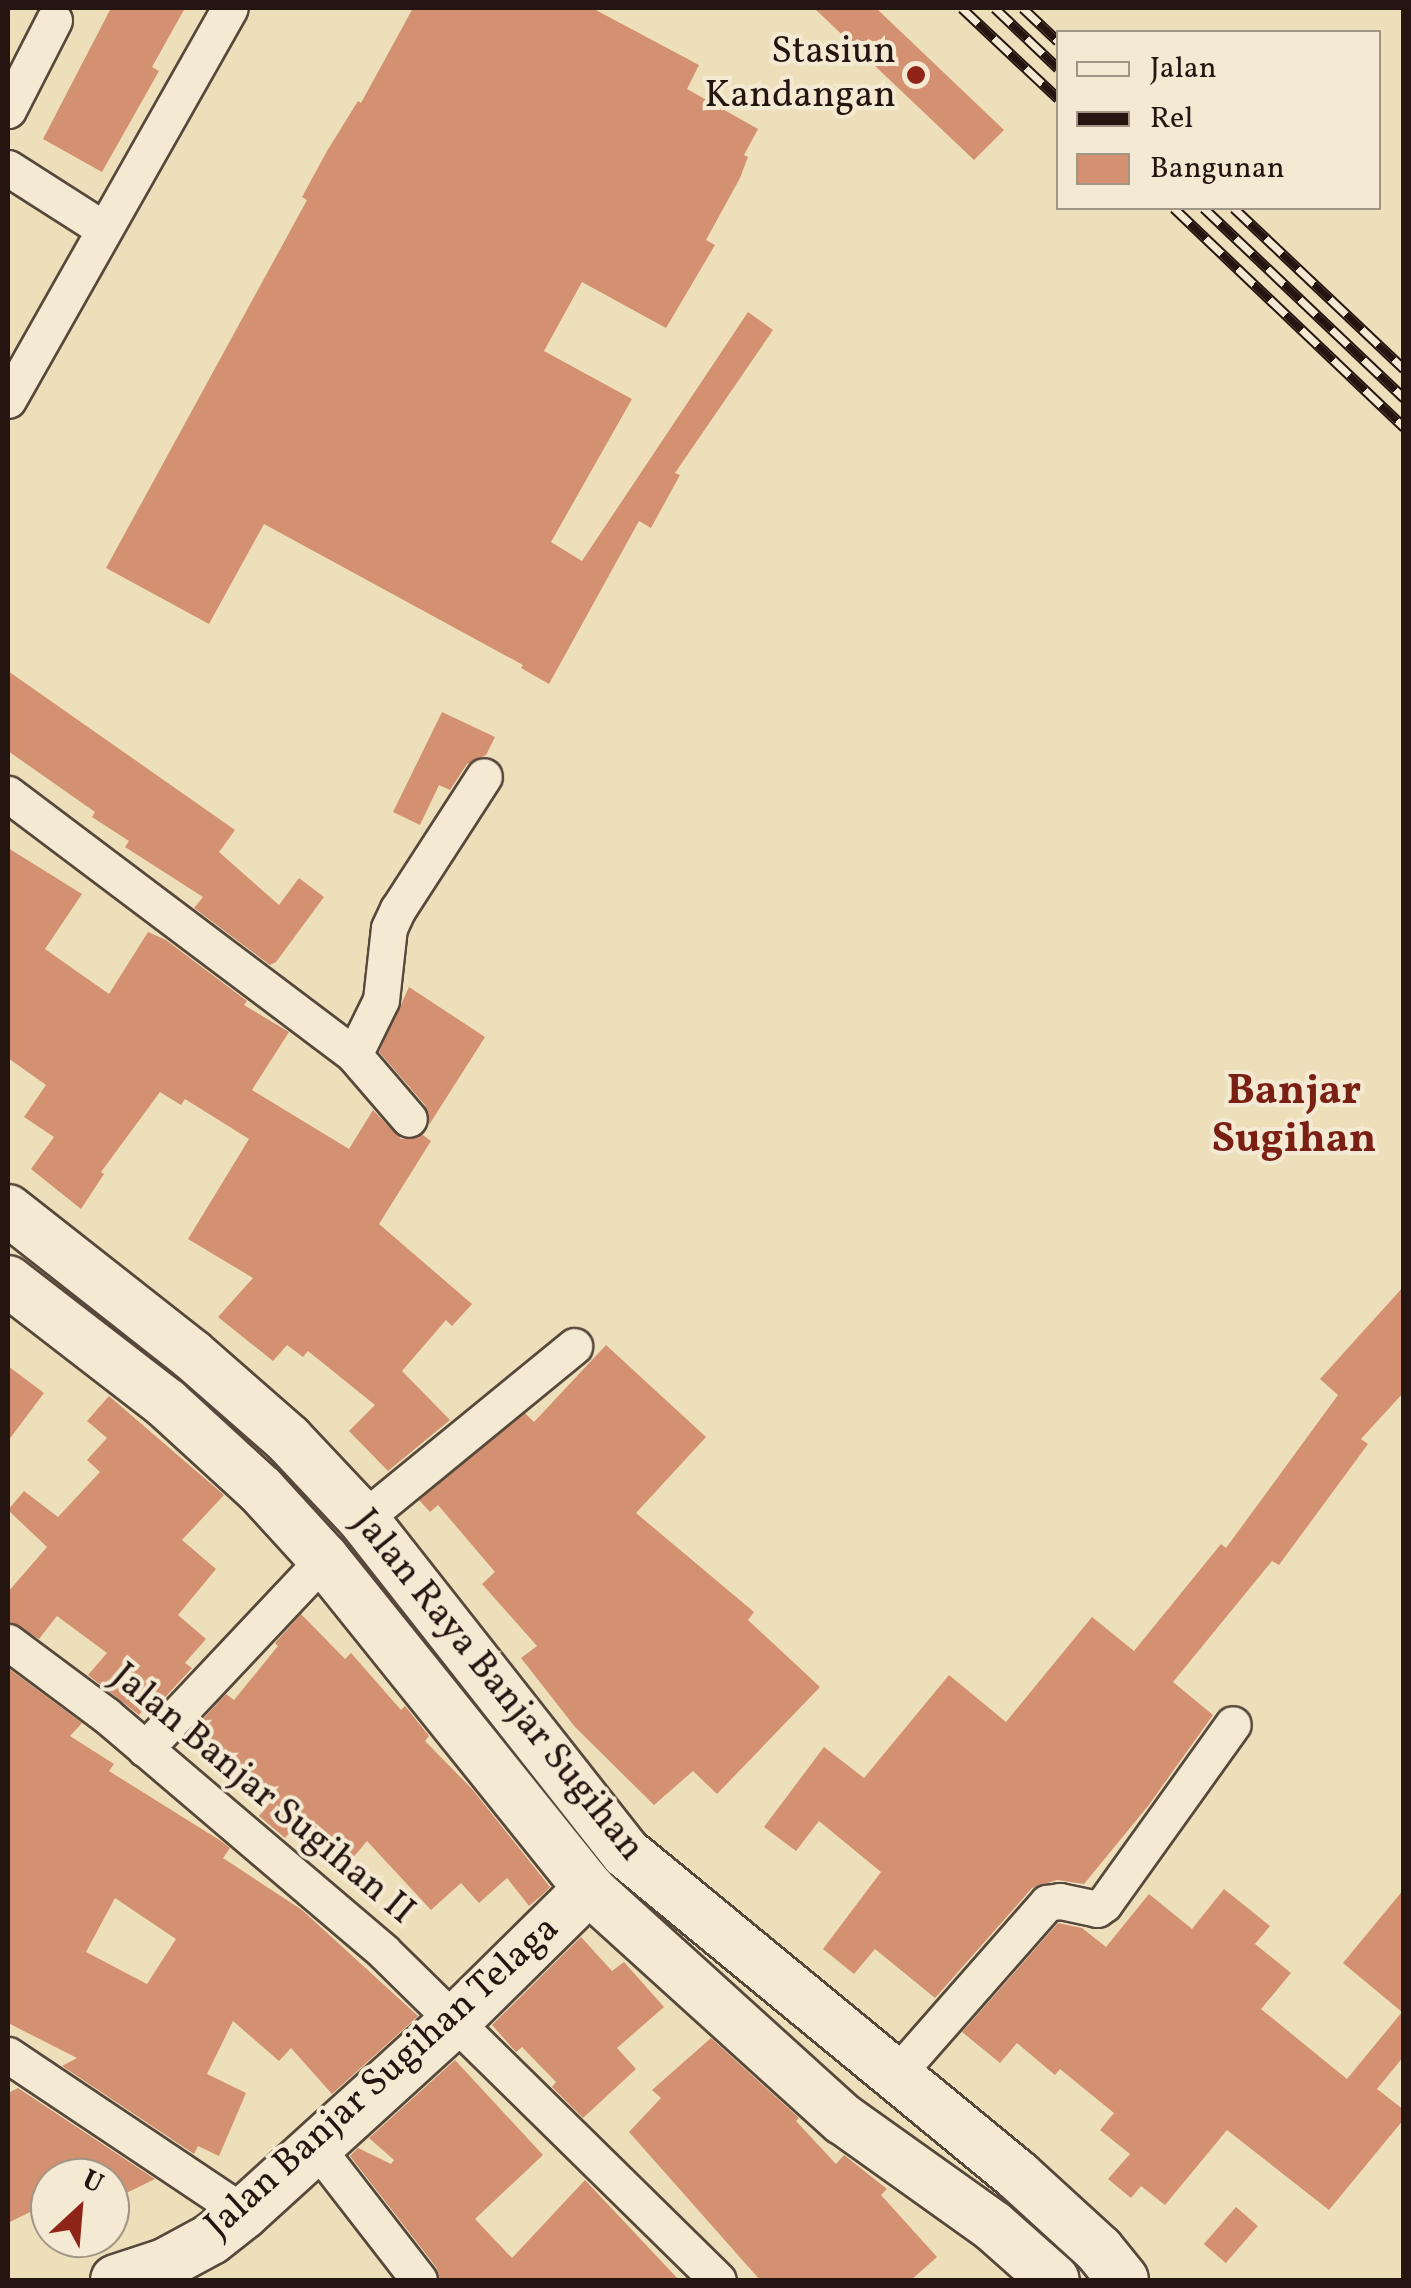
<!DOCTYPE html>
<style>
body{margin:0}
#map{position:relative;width:1411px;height:2288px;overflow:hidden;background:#eedfbb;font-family:Vollkorn,serif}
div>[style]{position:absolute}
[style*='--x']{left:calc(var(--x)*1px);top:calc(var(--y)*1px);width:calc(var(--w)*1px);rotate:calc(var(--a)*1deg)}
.building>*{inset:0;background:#d39171;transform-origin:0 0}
.roads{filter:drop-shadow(2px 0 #56483b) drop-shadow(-2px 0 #56483b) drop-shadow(0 2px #56483b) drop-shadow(0 -2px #56483b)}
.minor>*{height:35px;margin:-17.5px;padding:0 17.5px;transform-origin:17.5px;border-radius:17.5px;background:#f4ead3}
.secondary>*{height:50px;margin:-25px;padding:0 25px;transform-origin:25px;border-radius:25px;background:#f4ead3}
.rail>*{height:11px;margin-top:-5.5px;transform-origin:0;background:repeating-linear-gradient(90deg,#f4ead3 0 22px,#241510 0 44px);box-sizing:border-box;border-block:2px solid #241510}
.dots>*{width:28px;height:28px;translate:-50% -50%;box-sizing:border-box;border:5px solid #f4ead3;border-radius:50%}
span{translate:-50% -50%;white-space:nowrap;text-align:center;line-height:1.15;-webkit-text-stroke:8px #f4ead3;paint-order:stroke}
.poi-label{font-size:38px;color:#241510}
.right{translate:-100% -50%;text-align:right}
.street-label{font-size:38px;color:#241510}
.quarter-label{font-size:42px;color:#7a1f14;font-weight:700}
.frame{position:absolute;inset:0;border:10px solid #241510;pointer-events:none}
.legend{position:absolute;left:1056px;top:30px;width:325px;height:180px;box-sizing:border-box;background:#f4ead3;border:2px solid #a19585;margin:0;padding:12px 18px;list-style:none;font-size:30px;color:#241510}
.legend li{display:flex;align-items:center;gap:20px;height:50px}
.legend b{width:50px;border:2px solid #a19585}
.north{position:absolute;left:30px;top:2158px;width:100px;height:100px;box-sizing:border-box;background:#f4ead3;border:2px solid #a19585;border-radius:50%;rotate:26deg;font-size:28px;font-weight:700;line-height:40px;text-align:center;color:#241510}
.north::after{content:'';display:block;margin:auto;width:35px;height:45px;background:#8f2418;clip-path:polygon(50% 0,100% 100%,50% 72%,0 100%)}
</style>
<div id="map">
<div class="building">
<div style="clip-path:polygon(111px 8px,185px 8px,152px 67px,159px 71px,102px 172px,43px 139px)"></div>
<div style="clip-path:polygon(413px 8px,592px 8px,699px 65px,687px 89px,758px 129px,744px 155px,748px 157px,740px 178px,706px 240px,715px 245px,666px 328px,582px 282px,544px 351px,632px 399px,551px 542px,582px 561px,748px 312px,773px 330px,675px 473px,680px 475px,651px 528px,639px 521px,549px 684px,521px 668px,523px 665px,264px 524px,209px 624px,106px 568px,307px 200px,302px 197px,327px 151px,358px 101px,361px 103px)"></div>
<div style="clip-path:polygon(814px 8px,876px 8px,1004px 130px,974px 160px)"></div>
<div style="clip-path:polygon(8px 671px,235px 830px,219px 852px,279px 905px,299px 878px,324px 897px,276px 962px,270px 965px,194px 908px,203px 897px,125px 847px,129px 841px,92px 817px,95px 812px,8px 751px)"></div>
<div style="clip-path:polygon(442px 712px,495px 737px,486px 755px,467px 764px,450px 790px,439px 785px,420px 825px,393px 812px)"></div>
<div style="clip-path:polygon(8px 848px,82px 894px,45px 949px,109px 994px,148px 932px,166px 940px,247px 1001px,244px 1005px,289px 1032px,252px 1090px,349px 1149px,373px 1110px,401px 1139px,423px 1135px,431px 1141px,379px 1224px,472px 1304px,452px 1326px,446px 1320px,402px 1371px,450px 1420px,388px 1471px,349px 1431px,375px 1405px,308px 1351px,303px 1357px,287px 1345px,273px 1361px,218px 1317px,253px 1278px,188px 1239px,249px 1139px,185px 1099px,181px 1105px,160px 1092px,101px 1172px,104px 1174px,81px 1209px,31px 1169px,54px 1137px,24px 1117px,46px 1085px,8px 1058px)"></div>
<div style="clip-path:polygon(409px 987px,485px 1037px,429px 1125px,425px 1105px,379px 1052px)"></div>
<div style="clip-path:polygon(1404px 1286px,1404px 1392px,1361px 1439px,1368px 1444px,1279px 1565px,1272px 1561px,1173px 1682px,1213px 1715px,1148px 1806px,1084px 1884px,1057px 1880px,1032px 1888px,935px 1998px,875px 1949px,854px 1974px,823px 1949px,881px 1872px,819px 1821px,796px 1851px,764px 1827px,824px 1747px,864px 1778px,949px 1675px,1006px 1722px,1092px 1617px,1134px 1651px,1221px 1544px,1226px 1548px,1338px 1395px,1320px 1379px)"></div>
<div style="clip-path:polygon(606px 1345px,706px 1437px,636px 1513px,754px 1612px,748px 1620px,820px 1687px,717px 1794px,693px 1771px,654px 1805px,575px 1727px,521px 1658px,537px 1646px,482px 1584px,495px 1572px,438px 1505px,430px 1512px,419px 1500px,525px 1413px,534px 1422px)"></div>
<div style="clip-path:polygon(8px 1366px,44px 1393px,8px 1441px)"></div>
<div style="clip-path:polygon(109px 1396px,224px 1495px,182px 1540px,216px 1569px,178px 1615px,206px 1639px,185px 1663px,192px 1668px,157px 1706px,151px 1701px,139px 1715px,88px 1675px,107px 1653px,57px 1616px,39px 1639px,8px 1621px,8px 1592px,47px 1547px,8px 1510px,24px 1491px,58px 1517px,100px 1472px,87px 1460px,107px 1438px,87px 1421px)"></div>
<div style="clip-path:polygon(301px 1614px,345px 1659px,351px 1653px,401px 1710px,405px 1706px,429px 1736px,425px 1741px,472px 1789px,550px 1887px,542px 1895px,529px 1906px,507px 1878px,479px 1903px,461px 1883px,431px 1910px,367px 1841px,345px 1867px,296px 1825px,285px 1838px,259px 1816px,270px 1803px,192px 1731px,226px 1694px,234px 1700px,278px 1646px,275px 1643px)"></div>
<div style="clip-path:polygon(evenodd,8px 1668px,82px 1723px,70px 1736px,114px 1764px,109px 1771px,221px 1841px,230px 1848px,223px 1858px,302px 1910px,418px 2016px,332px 2094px,291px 2048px,279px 2061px,233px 2021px,207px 2074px,246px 2093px,219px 2156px,198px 2146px,194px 2154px,62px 2066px,77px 2058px,8px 2023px,8px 1668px,115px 1898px,176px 1939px,147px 1984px,86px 1952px,115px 1898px)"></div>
<div style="clip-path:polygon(1224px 1889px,1270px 1926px,1255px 1944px,1291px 1973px,1261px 2009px,1347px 2079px,1402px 2012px,1343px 1963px,1404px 1889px,1404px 2056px,1377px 2089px,1404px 2110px,1404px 2119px,1329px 2210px,1227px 2130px,1165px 2205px,1141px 2186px,1131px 2198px,1108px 2179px,1130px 2154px,1100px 2130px,1114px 2113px,1060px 2069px,1055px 2075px,1017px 2043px,1000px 2063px,962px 2032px,1058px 1923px,1082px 1928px,1106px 1947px,1149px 1894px,1192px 1929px)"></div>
<div style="clip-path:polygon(581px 1937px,612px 1971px,624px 1962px,664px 2007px,617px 2048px,636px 2069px,583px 2118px,552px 2087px,556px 2082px,522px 2047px,516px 2052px,492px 2025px)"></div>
<div style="clip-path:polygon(711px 2038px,799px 2118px,796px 2121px,836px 2164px,844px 2155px,887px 2189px,881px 2195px,937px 2257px,911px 2280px,760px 2280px,629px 2132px,661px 2098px,652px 2090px)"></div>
<div style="clip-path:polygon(455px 2060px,543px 2155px,475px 2219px,512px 2258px,585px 2180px,679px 2280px,440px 2280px,436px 2267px,350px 2156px,358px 2148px,391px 2164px,394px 2160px,369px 2138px)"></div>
<div style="clip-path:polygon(18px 2088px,155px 2179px,110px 2201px,110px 2178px,50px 2178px,50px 2202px,8px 2223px,8px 2093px)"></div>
<div style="left:1236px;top:2207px;width:29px;height:49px;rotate:41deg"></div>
</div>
<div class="roads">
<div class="minor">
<div style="--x:8;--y:110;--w:101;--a:-62.9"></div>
<div style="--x:8;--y:168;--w:112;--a:32.6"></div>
<div style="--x:8;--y:400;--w:450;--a:-60.5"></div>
<div style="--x:8;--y:794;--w:433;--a:37"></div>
<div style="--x:354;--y:1055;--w:84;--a:49.3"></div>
<div style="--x:354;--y:1055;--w:61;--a:-63.9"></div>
<div style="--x:381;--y:1000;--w:72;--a:-83.7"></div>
<div style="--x:389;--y:928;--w:21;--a:-65"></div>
<div style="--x:398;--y:909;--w:158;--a:-57.1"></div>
<div style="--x:363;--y:1519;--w:273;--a:-39.3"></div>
<div style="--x:8;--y:1642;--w:122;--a:36.7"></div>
<div style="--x:106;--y:1715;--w:365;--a:40.4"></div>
<div style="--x:384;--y:1952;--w:468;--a:44.5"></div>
<div style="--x:145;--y:1749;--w:261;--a:-46.7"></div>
<div style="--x:8;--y:2055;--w:284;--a:33.8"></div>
<div style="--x:894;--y:2077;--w:232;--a:-48.7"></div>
<div style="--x:1047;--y:1903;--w:13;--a:-9"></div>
<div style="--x:1060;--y:1901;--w:38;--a:12"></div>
<div style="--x:1097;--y:1909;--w:9;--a:-36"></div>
<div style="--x:1104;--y:1904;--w:221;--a:-54.4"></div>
<div style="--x:316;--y:2147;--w:168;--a:52.2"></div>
</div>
<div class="secondary">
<div style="--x:8;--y:1210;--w:233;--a:38.2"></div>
<div style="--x:191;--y:1354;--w:129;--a:41.2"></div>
<div style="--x:288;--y:1439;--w:110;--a:46.8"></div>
<div style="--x:363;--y:1519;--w:425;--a:51.8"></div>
<div style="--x:626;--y:1853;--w:507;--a:39.47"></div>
<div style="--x:1017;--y:2175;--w:111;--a:42.4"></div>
<div style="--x:1099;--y:2250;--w:38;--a:51"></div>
<div style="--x:8;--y:1281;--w:200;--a:37.7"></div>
<div style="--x:166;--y:1403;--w:129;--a:42.5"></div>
<div style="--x:261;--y:1490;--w:93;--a:47.6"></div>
<div style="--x:324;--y:1559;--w:423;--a:51.2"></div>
<div style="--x:589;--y:1889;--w:343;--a:42.2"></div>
<div style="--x:843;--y:2119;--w:184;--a:35.5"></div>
<div style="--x:993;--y:2226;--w:81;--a:41.5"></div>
<div style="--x:116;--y:2280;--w:52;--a:-18.1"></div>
<div style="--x:165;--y:2264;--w:52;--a:-28.5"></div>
<div style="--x:211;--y:2239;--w:42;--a:-38.2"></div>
<div style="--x:244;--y:2213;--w:284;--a:-42.3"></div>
<div style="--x:454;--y:2022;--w:190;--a:-44.6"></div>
</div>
</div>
<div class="rail">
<div style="--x:962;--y:8;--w:132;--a:43.2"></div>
<div style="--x:995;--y:8;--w:87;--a:43.6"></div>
<div style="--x:1023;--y:8;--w:48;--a:43.3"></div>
<div style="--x:1174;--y:208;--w:318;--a:43.6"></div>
<div style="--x:1204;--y:208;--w:276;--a:43.5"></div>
<div style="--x:1234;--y:208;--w:234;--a:43.4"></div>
</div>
<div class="dots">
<div style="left:916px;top:75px;background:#8f2418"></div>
</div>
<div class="poi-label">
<span class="right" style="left:896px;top:75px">Stasiun<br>Kandangan</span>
</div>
<div class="street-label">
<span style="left:497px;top:1686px;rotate:51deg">Jalan Raya Banjar Sugihan</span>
<span style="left:262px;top:1795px;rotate:40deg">Jalan Banjar Sugihan II</span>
<span style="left:383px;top:2078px;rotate:-42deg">Jalan Banjar Sugihan Telaga</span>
</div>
<div class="quarter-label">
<span style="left:1294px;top:1117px">Banjar<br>Sugihan</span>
</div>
<div class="frame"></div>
<ul class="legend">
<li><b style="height:12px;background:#f4ead3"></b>Jalan</li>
<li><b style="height:12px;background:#241510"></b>Rel</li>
<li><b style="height:28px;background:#d39171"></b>Bangunan</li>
</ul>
<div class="north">U</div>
</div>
